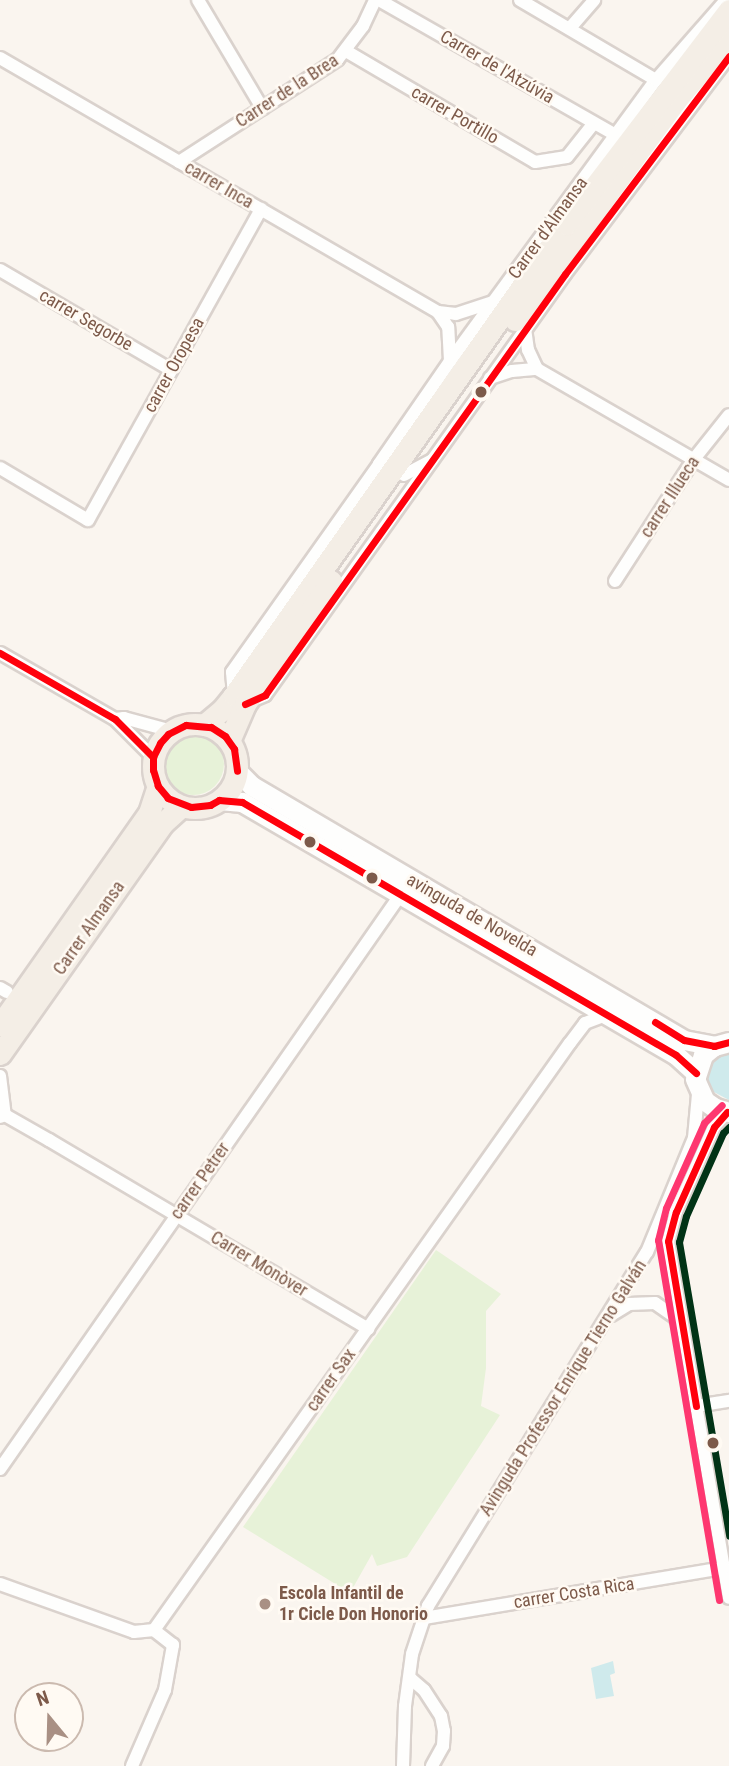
<!DOCTYPE html>
<meta charset="utf-8">
<style>
body{margin:0}
#map{position:relative;width:729px;height:1766px;overflow:hidden;background:#faf5ef;font-family:"Roboto Condensed",sans-serif}
div>[style]{position:absolute}
[style*='--x']{left:calc(var(--x)*1px);top:calc(var(--y)*1px);width:calc(var(--w)*1px);rotate:calc(var(--a)*1deg)}
.green>*{inset:0;background:#e7f2d8}
.round{border-radius:50%}
.water>*{inset:0;background:#cfeaec}
.roads{filter:drop-shadow(2px 0 #dad2cd) drop-shadow(-2px 0 #dad2cd) drop-shadow(0 2px #dad2cd) drop-shadow(0 -2px #dad2cd)}
.street>*{height:12px;margin:-6px;padding:0 6px;transform-origin:6px;border-radius:6px;background:#fefefd}
.secondary>*{height:19px;margin:-9.5px;padding:0 9.5px;transform-origin:9.5px;border-radius:9.5px;background:#fefefd}
.primary>*{height:21px;margin:-10.5px;padding:0 10.5px;transform-origin:10.5px;border-radius:10.5px;background:#f4eee6}
.primary>.ring{margin:-10.5px;padding:0;box-sizing:content-box;background:none;border:21px solid #f4eee6;border-radius:50%}
.bus-1>*{height:7px;margin:-3.5px;padding:0 3.5px;transform-origin:3.5px;border-radius:3.5px;background:#ff010c}
.bus-2>*{height:7px;margin:-3.5px;padding:0 3.5px;transform-origin:3.5px;border-radius:3.5px;background:#fe3770}
.bus-3>*{height:7px;margin:-3.5px;padding:0 3.5px;transform-origin:3.5px;border-radius:3.5px;background:#013316}
.dots>*{width:19px;height:19px;translate:-50% -50%;box-sizing:border-box;border:4px solid #fffaf3;border-radius:50%}
span{translate:-50% -50%;white-space:nowrap;text-align:center;line-height:1.15;-webkit-text-stroke:5px #fffaf3;paint-order:stroke}
.street-label{font-size:18px;color:#7d5a4a}
.poi-label{font-size:18px;color:#7d5a4a;font-weight:700}
.left{translate:0 -50%;text-align:left}
.north{position:absolute;left:14px;top:1682px;width:70px;height:70px;box-sizing:border-box;background:#fffaf3;border:2px solid #cbbaaf;border-radius:50%;rotate:341deg;font-size:19px;font-weight:700;line-height:28px;text-align:center;color:#7d5a4a}
.north::after{content:'';display:block;margin:auto;width:24px;height:32px;background:#a99084;clip-path:polygon(50% 0,100% 100%,50% 72%,0 100%)}
</style>
<div id="map">
<div class="green">
<div class="round" style="left:162px;top:733px;width:62px;height:62px"></div>
<div style="clip-path:polygon(436px 1250px,501px 1294px,486px 1311px,486px 1368px,481px 1406px,500px 1415px,407px 1557px,377px 1566px,372px 1554px,350px 1593px,243px 1527px)"></div>
</div>
<div class="water">
<div style="clip-path:polygon(729px 1051px,729px 1100px,712px 1091px,706px 1079px,710px 1061px)"></div>
<div style="clip-path:polygon(613px 1661px,615px 1673px,610px 1675px,614px 1696px,596px 1699px,591px 1668px)"></div>
</div>
<div class="roads">
<div class="street">
<div style="--x:198;--y:0;--w:126;--a:59.3"></div>
<div style="--x:379;--y:0;--w:273;--a:29.7"></div>
<div style="--x:520;--y:0;--w:158;--a:30.5"></div>
<div style="--x:570;--y:28;--w:37;--a:-49"></div>
<div style="--x:346;--y:51;--w:219;--a:30.4"></div>
<div style="--x:535;--y:162;--w:32;--a:-9"></div>
<div style="--x:567;--y:157;--w:43;--a:-51.5"></div>
<div style="--x:0;--y:58;--w:506;--a:30.11"></div>
<div style="--x:179;--y:162;--w:189;--a:-32.9"></div>
<div style="--x:338;--y:59;--w:41;--a:-52.9"></div>
<div style="--x:363;--y:26;--w:29;--a:-65"></div>
<div style="--x:0;--y:270;--w:198;--a:30.3"></div>
<div style="--x:450;--y:361;--w:34;--a:-93"></div>
<div style="--x:448;--y:327;--w:18;--a:-124"></div>
<div style="--x:438;--y:312;--w:18;--a:6"></div>
<div style="--x:456;--y:314;--w:40;--a:-18"></div>
<div style="--x:537;--y:369;--w:222;--a:30"></div>
<div style="--x:490;--y:378;--w:23;--a:-18"></div>
<div style="--x:512;--y:371;--w:25;--a:-5"></div>
<div style="--x:537;--y:369;--w:21;--a:-115"></div>
<div style="--x:528;--y:350;--w:21;--a:-98"></div>
<div style="--x:379;--y:464;--w:125;--a:-55.4"></div>
<div style="--x:450;--y:361;--w:348;--a:-53.8"></div>
<div style="--x:656;--y:80;--w:106;--a:-48.8"></div>
<div style="--x:0;--y:468;--w:102;--a:30.6"></div>
<div style="--x:88;--y:520;--w:356;--a:-60.9"></div>
<div style="--x:404;--y:475;--w:32;--a:-28"></div>
<div style="--x:615;--y:581;--w:145;--a:-57.1"></div>
<div style="--x:694;--y:459;--w:56;--a:-51.5"></div>
<div style="--x:0;--y:653;--w:133;--a:29.9"></div>
<div style="--x:115;--y:719;--w:54;--a:45"></div>
<div style="--x:234;--y:695;--w:23;--a:-95"></div>
<div style="--x:232;--y:672;--w:255;--a:-54.7"></div>
<div style="--x:379;--y:464;--w:7;--a:-27"></div>
<div style="--x:251;--y:701;--w:15;--a:-23"></div>
<div style="--x:265;--y:695;--w:517;--a:-54.53"></div>
<div style="--x:565;--y:274;--w:273;--a:-53"></div>
<div style="--x:115;--y:719;--w:9;--a:-6"></div>
<div style="--x:124;--y:718;--w:50;--a:15.2"></div>
<div style="--x:0;--y:988;--w:8;--a:30"></div>
<div style="--x:0;--y:1076;--w:39;--a:83"></div>
<div style="--x:727;--y:1112;--w:20;--a:131"></div>
<div style="--x:714;--y:1127;--w:93;--a:114.1"></div>
<div style="--x:676;--y:1212;--w:30;--a:105"></div>
<div style="--x:668;--y:1241;--w:362;--a:80.3"></div>
<div style="--x:0;--y:1117;--w:5;--a:-22"></div>
<div style="--x:5;--y:1115;--w:51;--a:29.6"></div>
<div style="--x:49;--y:1140;--w:371;--a:30.6"></div>
<div style="--x:611;--y:1315;--w:21;--a:-31"></div>
<div style="--x:629;--y:1304;--w:26;--a:-2"></div>
<div style="--x:655;--y:1303;--w:24;--a:35"></div>
<div style="--x:675;--y:1317;--w:12;--a:59"></div>
<div style="--x:696;--y:1406;--w:33;--a:-9"></div>
<div style="--x:0;--y:1469;--w:701;--a:-55.11"></div>
<div style="--x:0;--y:1584;--w:142;--a:19.7"></div>
<div style="--x:134;--y:1632;--w:20;--a:-6"></div>
<div style="--x:424;--y:1618;--w:304;--a:-9.5"></div>
<div style="--x:410;--y:1678;--w:18;--a:41"></div>
<div style="--x:424;--y:1690;--w:31;--a:57"></div>
<div style="--x:441;--y:1716;--w:15;--a:79"></div>
<div style="--x:444;--y:1731;--w:15;--a:94"></div>
<div style="--x:443;--y:1746;--w:23;--a:119"></div>
<div style="--x:132;--y:1766;--w:83;--a:-66.5"></div>
<div style="--x:165;--y:1690;--w:46;--a:-79.9"></div>
<div style="--x:173;--y:1645;--w:24;--a:-142"></div>
<div style="--x:154;--y:1630;--w:719;--a:-54.68"></div>
<div style="--x:570;--y:1043;--w:25;--a:-53"></div>
<div style="--x:585;--y:1023;--w:22;--a:-21"></div>
<div style="--x:403;--y:1766;--w:60;--a:-88.1"></div>
<div style="--x:405;--y:1706;--w:52;--a:-82.3"></div>
<div style="--x:412;--y:1654;--w:51;--a:-71.6"></div>
<div style="--x:428;--y:1606;--w:416;--a:-58.3"></div>
<div style="--x:647;--y:1252;--w:123;--a:-67.6"></div>
<div style="--x:694;--y:1138;--w:44;--a:-84.8"></div>
</div>
<div class="secondary">
<div style="--x:237;--y:771;--w:21;--a:45"></div>
<div style="--x:252;--y:786;--w:501;--a:30.45"></div>
<div style="--x:684;--y:1040;--w:31;--a:11"></div>
<div style="--x:219;--y:800;--w:23;--a:5"></div>
<div style="--x:242;--y:802;--w:502;--a:30.24"></div>
<div style="--x:676;--y:1055;--w:27;--a:42"></div>
<div style="--x:729;--y:1042;--w:16;--a:165"></div>
<div style="--x:714;--y:1046;--w:14;--a:141"></div>
<div style="--x:703;--y:1055;--w:25;--a:108"></div>
<div style="--x:695;--y:1079;--w:24;--a:66"></div>
<div style="--x:705;--y:1101;--w:12;--a:35"></div>
<div style="--x:715;--y:1108;--w:15;--a:16"></div>
</div>
<div class="primary">
<div style="--x:515;--y:320;--w:273;--a:-53.8"></div>
<div style="--x:676;--y:100;--w:82;--a:-49.9"></div>
<div class="ring" style="left:153px;top:724px;width:63px;height:63px"></div>
<div style="--x:204;--y:725;--w:23;--a:-40"></div>
<div style="--x:222;--y:710;--w:19;--a:-51"></div>
<div style="--x:234;--y:695;--w:576;--a:-54.82"></div>
<div style="--x:566;--y:224;--w:269;--a:-52.7"></div>
<div style="--x:229;--y:741;--w:40;--a:-66.6"></div>
<div style="--x:245;--y:704;--w:150;--a:-55"></div>
<div style="--x:0;--y:1025;--w:259;--a:-54.9"></div>
<div style="--x:149;--y:813;--w:28;--a:-72"></div>
<div style="--x:0;--y:1054;--w:283;--a:-54.8"></div>
<div style="--x:163;--y:823;--w:25;--a:-42"></div>
</div>
</div>
<div class="bus-1">
<div style="--x:0;--y:653;--w:133;--a:29.9"></div>
<div style="--x:115;--y:719;--w:54;--a:45"></div>
<div style="--x:245;--y:704;--w:22;--a:-24"></div>
<div style="--x:265;--y:695;--w:517;--a:-54.53"></div>
<div style="--x:565;--y:274;--w:273;--a:-53"></div>
<div style="--x:219;--y:800;--w:23;--a:5"></div>
<div style="--x:242;--y:802;--w:502;--a:30.24"></div>
<div style="--x:676;--y:1055;--w:27;--a:42"></div>
<div style="--x:219;--y:800;--w:10;--a:151"></div>
<div style="--x:210;--y:805;--w:19;--a:174"></div>
<div style="--x:191;--y:807;--w:25;--a:-159"></div>
<div style="--x:168;--y:798;--w:16;--a:-130"></div>
<div style="--x:158;--y:786;--w:17;--a:-107"></div>
<div style="--x:153;--y:770;--w:13;--a:-90"></div>
<div style="--x:153;--y:757;--w:16;--a:-63"></div>
<div style="--x:160;--y:743;--w:12;--a:-48"></div>
<div style="--x:168;--y:734;--w:20;--a:-27"></div>
<div style="--x:186;--y:725;--w:25;--a:5"></div>
<div style="--x:211;--y:727;--w:17;--a:33"></div>
<div style="--x:225;--y:736;--w:16;--a:55"></div>
<div style="--x:234;--y:749;--w:22;--a:82"></div>
<div style="--x:655;--y:1022;--w:34;--a:32"></div>
<div style="--x:684;--y:1040;--w:31;--a:11"></div>
<div style="--x:714;--y:1046;--w:16;--a:-15"></div>
<div style="--x:696;--y:1406;--w:167;--a:-99.6"></div>
<div style="--x:668;--y:1241;--w:30;--a:-75"></div>
<div style="--x:676;--y:1212;--w:93;--a:-65.9"></div>
<div style="--x:714;--y:1127;--w:20;--a:-49"></div>
</div>
<div class="bus-2">
<div style="--x:719;--y:1600;--w:365;--a:-99.6"></div>
<div style="--x:658;--y:1240;--w:33;--a:-76"></div>
<div style="--x:666;--y:1208;--w:93;--a:-65.9"></div>
<div style="--x:704;--y:1123;--w:25;--a:-45"></div>
</div>
<div class="bus-3">
<div style="--x:729;--y:1127;--w:8;--a:135"></div>
<div style="--x:723;--y:1133;--w:91;--a:114"></div>
<div style="--x:686;--y:1216;--w:27;--a:105"></div>
<div style="--x:679;--y:1242;--w:298;--a:80.3"></div>
</div>
<div class="dots">
<div style="left:481px;top:392px;background:#7d5a4a"></div>
<div style="left:310px;top:842px;background:#7d5a4a"></div>
<div style="left:372px;top:878px;background:#7d5a4a"></div>
<div style="left:713px;top:1443px;background:#7d5a4a"></div>
<div style="left:265px;top:1604px;background:#a99084"></div>
</div>
<div class="street-label">
<span style="left:497px;top:67px;rotate:30deg">Carrer de l'Atzúvia</span>
<span style="left:287px;top:91px;rotate:-33deg">Carrer de la Brea</span>
<span style="left:455px;top:115px;rotate:30deg">carrer Portillo</span>
<span style="left:219px;top:185px;rotate:30deg">carrer Inca</span>
<span style="left:548px;top:228px;rotate:-54deg">Carrer d'Almansa</span>
<span style="left:86px;top:320px;rotate:30deg">carrer Segorbe</span>
<span style="left:174px;top:365px;rotate:-61deg">carrer Oropesa</span>
<span style="left:670px;top:497px;rotate:-57deg">carrer Illueca</span>
<span style="left:472px;top:915px;rotate:30deg">avinguda de Novelda</span>
<span style="left:89px;top:928px;rotate:-55deg">Carrer Almansa</span>
<span style="left:200px;top:1181px;rotate:-55deg">carrer Petrer</span>
<span style="left:259px;top:1264px;rotate:31deg">Carrer Monòver</span>
<span style="left:331px;top:1380px;rotate:-55deg">carrer Sax</span>
<span style="left:563px;top:1388px;rotate:-58deg">Avinguda Professor Enrique Tierno Galván</span>
<span style="left:574px;top:1593px;rotate:-9deg">carrer Costa Rica</span>
</div>
<div class="poi-label">
<span class="left" style="left:279px;top:1604px">Escola Infantil de<br>1r Cicle Don Honorio</span>
</div>
<div class="north">N</div>
</div>
